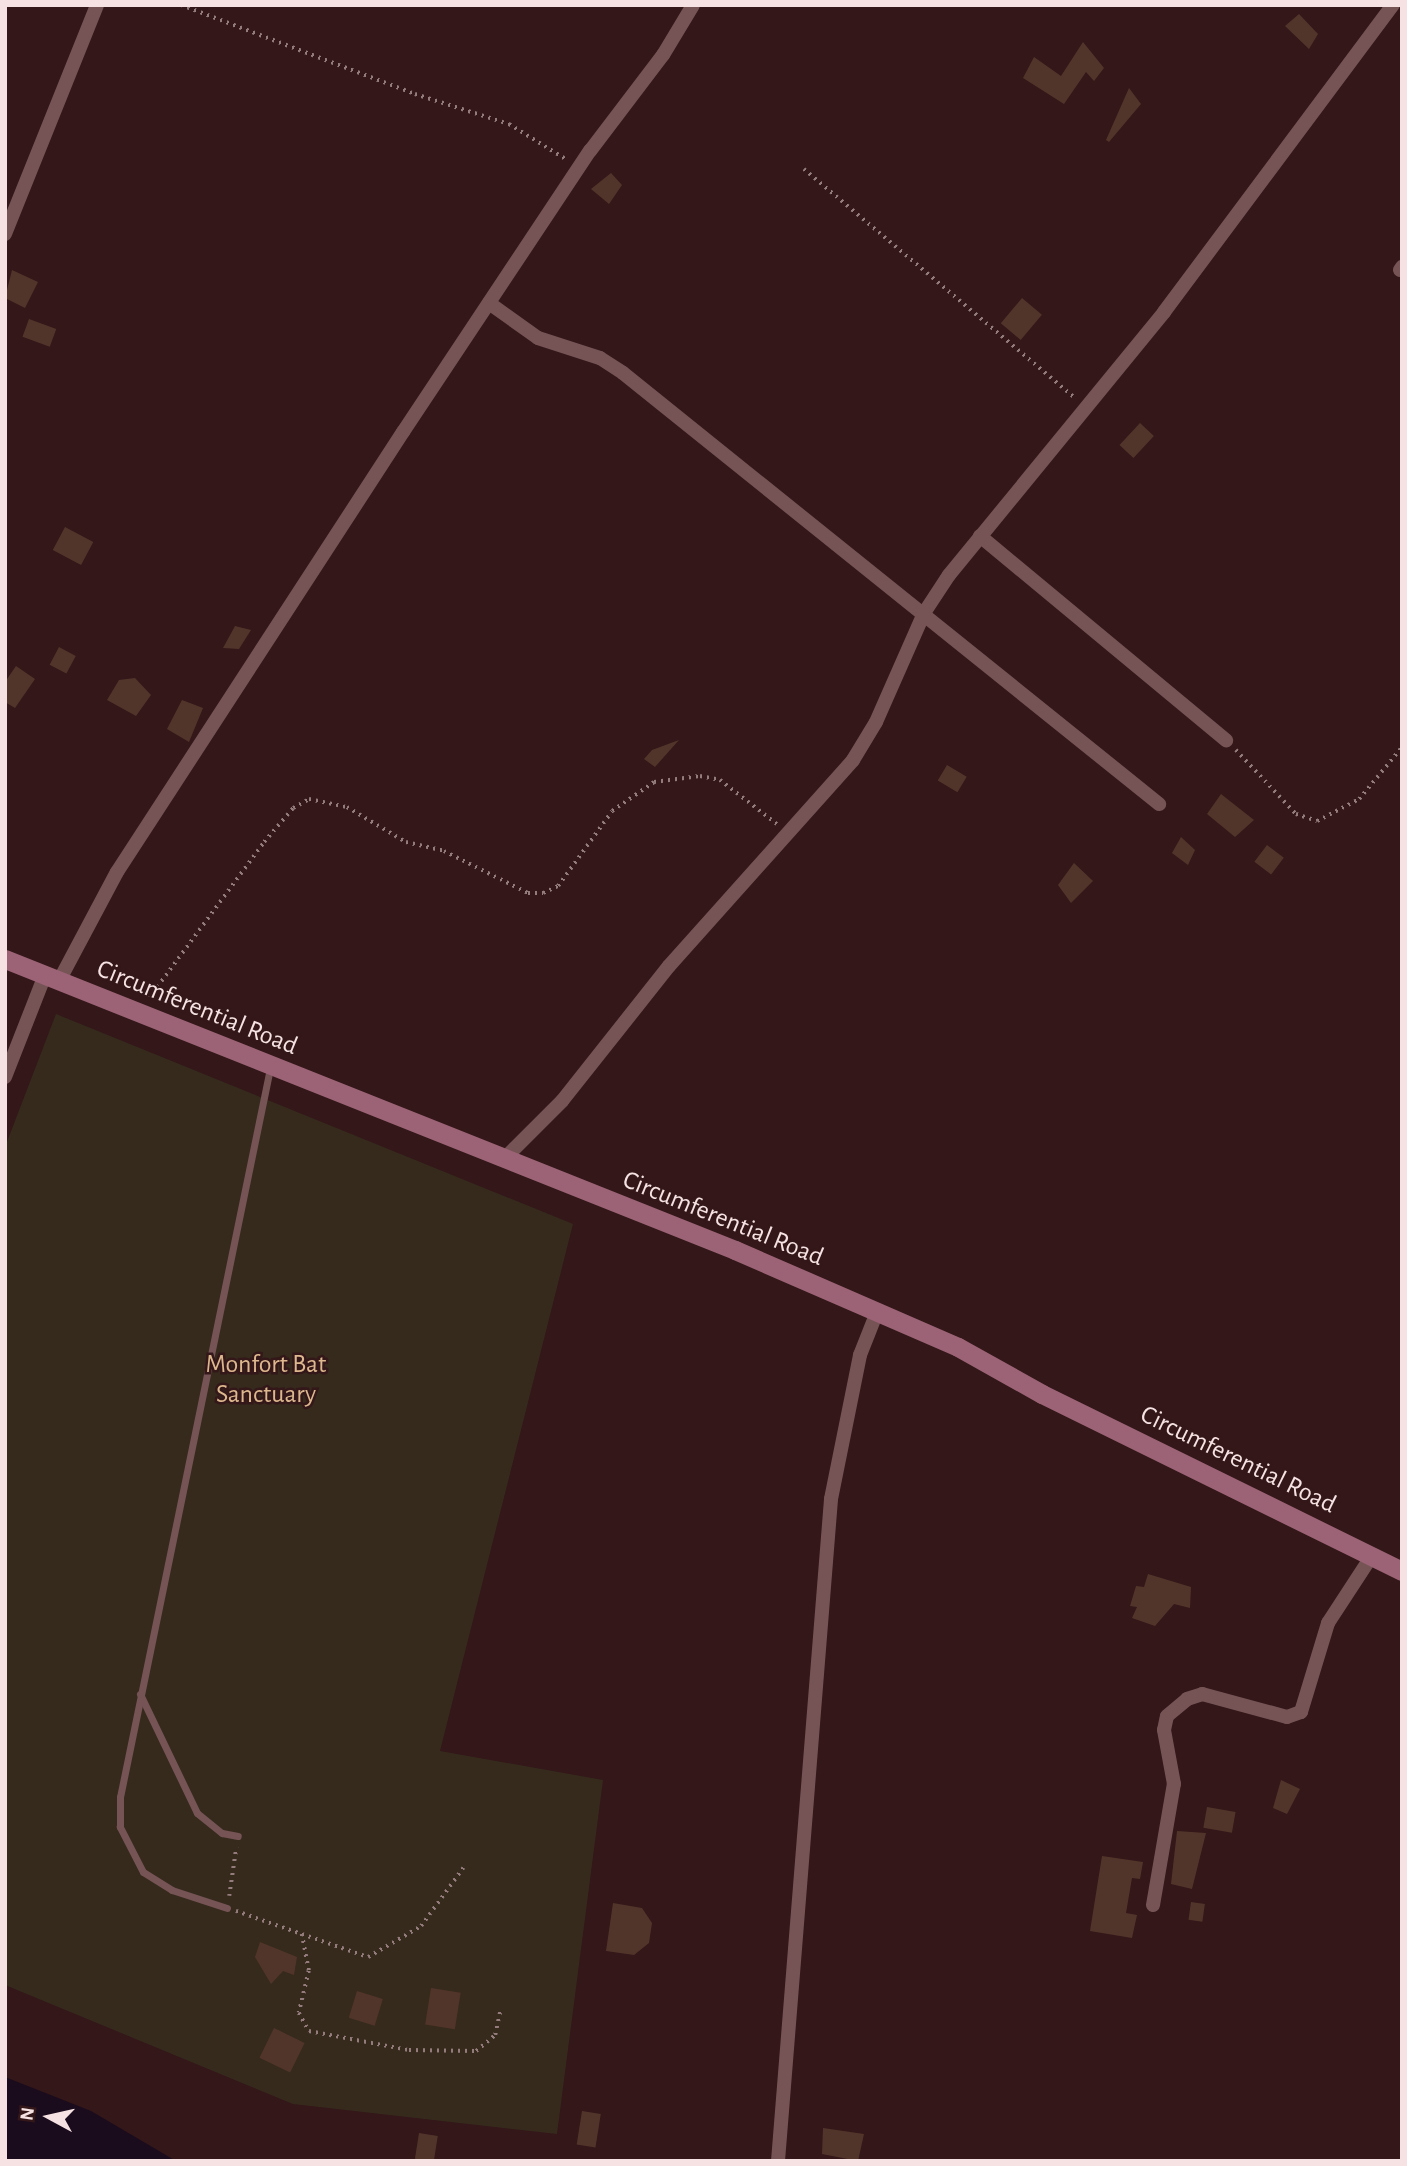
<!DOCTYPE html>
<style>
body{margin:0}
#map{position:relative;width:1407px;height:2166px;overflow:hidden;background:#331719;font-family:"Alegreya Sans",sans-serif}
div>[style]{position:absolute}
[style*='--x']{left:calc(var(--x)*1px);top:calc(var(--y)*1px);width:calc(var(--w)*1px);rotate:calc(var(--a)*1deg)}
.green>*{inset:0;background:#362a1d}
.water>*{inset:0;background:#1a0b1d}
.building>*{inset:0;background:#52352a;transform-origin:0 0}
.path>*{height:3.5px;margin-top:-1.75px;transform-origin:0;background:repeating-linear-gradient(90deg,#947c7d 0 2px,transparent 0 7px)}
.lane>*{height:7px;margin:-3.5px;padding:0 3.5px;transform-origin:3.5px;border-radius:3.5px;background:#765456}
.street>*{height:14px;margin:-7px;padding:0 7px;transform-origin:7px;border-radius:7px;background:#765456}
.secondary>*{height:19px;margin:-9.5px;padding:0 9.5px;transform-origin:9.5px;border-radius:9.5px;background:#9c6376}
span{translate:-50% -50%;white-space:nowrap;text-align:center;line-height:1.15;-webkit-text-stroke:5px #331719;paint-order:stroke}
.street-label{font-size:26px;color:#f6e2e2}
.park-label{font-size:26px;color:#ddb78d}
.frame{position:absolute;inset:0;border:7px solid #f6e2e2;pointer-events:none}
.north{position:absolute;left:14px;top:2082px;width:70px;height:70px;-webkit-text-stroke:5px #331719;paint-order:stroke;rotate:278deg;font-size:19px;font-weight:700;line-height:28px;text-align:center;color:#f6e2e2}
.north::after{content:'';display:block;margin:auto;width:24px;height:32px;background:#f6e2e2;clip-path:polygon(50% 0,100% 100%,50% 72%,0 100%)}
</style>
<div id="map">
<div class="green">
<div style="clip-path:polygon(56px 1014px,573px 1224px,440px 1751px,603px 1780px,557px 2134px,293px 2104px,5px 1985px,5px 1147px)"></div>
</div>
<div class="water">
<div style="clip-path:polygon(5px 2077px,91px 2111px,176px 2161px,5px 2161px)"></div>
</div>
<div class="building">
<div style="clip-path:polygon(1299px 14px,1318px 34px,1309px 49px,1285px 26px)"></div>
<div style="clip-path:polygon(1083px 42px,1104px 68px,1094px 81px,1086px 72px,1064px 104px,1023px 78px,1034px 57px,1061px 76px)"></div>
<div style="clip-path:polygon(1129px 88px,1141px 104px,1109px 142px,1106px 140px)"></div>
<div style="clip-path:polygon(611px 173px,622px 185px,609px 204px,591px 189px)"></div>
<div style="clip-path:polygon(12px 270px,38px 282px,25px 308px,5px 298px)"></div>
<div style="left:1022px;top:298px;width:26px;height:33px;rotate:40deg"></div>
<div style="left:29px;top:319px;width:29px;height:19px;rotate:20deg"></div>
<div style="left:1140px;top:423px;width:19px;height:30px;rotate:43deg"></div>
<div style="left:65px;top:527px;width:32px;height:26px;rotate:28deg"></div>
<div style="clip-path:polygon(235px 626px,251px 630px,239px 649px,223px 648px)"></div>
<div style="left:59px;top:647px;width:19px;height:20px;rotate:28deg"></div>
<div style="clip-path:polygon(16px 666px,35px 679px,15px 708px,5px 702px,5px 682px)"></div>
<div style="clip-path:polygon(135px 678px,151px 695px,136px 716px,107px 700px,119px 680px)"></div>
<div style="clip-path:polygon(182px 700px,203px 708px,189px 742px,167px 729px)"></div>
<div style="clip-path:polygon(679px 740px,655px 767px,644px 759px,652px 750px)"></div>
<div style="left:947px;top:765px;width:23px;height:18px;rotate:31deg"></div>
<div style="clip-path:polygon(1221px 794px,1254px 820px,1235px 837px,1207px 814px)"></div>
<div style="clip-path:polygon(1181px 837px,1195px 850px,1188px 865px,1172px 853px)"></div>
<div style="left:1267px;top:845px;width:21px;height:21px;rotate:37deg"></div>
<div style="clip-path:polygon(1074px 863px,1093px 881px,1071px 903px,1058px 885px)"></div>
<div style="clip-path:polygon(1148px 1574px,1191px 1587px,1190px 1608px,1174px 1604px,1155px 1626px,1132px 1618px,1137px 1607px,1130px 1606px,1136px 1586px,1144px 1587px)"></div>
<div style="clip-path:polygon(1281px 1780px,1300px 1789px,1287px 1814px,1273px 1808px)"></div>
<div style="left:1207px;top:1807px;width:29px;height:21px;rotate:10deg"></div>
<div style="clip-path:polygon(1177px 1831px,1206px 1833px,1192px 1889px,1171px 1884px)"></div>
<div style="clip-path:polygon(1102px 1856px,1143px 1862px,1140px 1879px,1132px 1878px,1126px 1913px,1137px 1915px,1132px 1938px,1090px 1931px)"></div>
<div style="left:1191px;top:1902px;width:14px;height:18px;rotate:8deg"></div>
<div style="clip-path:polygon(613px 1903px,642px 1908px,652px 1923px,649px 1943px,634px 1955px,606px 1951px)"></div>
<div style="clip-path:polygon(260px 1942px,297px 1957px,294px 1975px,283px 1971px,271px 1984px,255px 1957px)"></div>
<div style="left:431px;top:1988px;width:30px;height:37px;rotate:9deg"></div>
<div style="left:357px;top:1991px;width:27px;height:28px;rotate:17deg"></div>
<div style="left:274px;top:2028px;width:34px;height:33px;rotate:26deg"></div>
<div style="left:582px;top:2111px;width:19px;height:34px;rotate:9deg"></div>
<div style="clip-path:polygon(823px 2128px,864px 2134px,858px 2161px,822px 2154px)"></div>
<div style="left:419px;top:2133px;width:19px;height:26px;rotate:9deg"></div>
</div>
<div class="path">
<div style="--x:181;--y:5;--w:250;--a:20.8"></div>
<div style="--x:415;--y:94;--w:99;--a:17.7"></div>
<div style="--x:509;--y:124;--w:68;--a:31.8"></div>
<div style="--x:804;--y:169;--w:355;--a:40.2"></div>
<div style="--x:1236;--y:750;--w:88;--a:46.8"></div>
<div style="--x:1296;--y:814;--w:22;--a:18"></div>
<div style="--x:1317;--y:821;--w:47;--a:-27.6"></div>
<div style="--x:1359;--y:799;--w:67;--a:-50.4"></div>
<div style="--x:149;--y:998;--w:194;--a:-53.6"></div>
<div style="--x:264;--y:842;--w:45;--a:-49.5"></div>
<div style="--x:293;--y:808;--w:18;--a:-29"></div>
<div style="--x:309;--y:799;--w:39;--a:12"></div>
<div style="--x:347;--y:807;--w:69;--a:30.7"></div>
<div style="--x:406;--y:842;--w:39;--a:13"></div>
<div style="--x:444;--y:851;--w:94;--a:26.6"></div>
<div style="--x:528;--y:893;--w:15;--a:0"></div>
<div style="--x:543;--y:893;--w:17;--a:-25"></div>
<div style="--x:558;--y:886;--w:92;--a:-54.2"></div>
<div style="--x:612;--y:811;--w:51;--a:-34.6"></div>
<div style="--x:654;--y:782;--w:46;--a:-7.4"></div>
<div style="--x:700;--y:776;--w:20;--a:11"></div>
<div style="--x:720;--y:780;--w:72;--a:37.7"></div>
<div style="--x:229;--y:1896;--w:49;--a:-81.7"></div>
<div style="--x:236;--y:1911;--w:140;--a:19.2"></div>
<div style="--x:368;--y:1957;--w:61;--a:-30.3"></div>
<div style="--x:421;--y:1926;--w:72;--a:-54.1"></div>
<div style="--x:302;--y:1934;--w:38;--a:79"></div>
<div style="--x:309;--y:1971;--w:43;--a:103.4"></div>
<div style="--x:299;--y:2013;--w:21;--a:61"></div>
<div style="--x:309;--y:2031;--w:102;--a:10.8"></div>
<div style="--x:409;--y:2050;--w:67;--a:0.9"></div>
<div style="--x:476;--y:2051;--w:25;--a:-40"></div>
<div style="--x:495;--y:2035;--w:24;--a:-78"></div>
</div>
<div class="lane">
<div style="--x:140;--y:1694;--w:132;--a:64.4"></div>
<div style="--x:197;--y:1813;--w:32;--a:39"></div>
<div style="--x:222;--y:1833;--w:16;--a:11"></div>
<div style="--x:227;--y:1908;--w:58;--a:-161.9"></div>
<div style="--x:172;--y:1890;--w:34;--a:-148"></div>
<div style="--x:143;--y:1872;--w:51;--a:-117.1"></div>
<div style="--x:120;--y:1827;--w:30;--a:-90"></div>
<div style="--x:120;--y:1797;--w:744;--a:-78.37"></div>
</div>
<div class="street">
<div style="--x:5;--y:234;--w:247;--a:-68.1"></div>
<div style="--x:1400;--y:270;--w:4;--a:-56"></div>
<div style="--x:489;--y:303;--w:60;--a:35.5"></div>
<div style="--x:538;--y:338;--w:65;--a:17.9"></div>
<div style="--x:600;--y:358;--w:27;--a:33"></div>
<div style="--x:623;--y:373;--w:688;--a:38.8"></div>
<div style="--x:980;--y:536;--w:320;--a:39.7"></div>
<div style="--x:59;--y:981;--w:123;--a:-62"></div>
<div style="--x:117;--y:872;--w:525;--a:-56.98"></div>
<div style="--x:403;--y:432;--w:338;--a:-56.4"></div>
<div style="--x:590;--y:151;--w:121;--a:-52.8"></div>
<div style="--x:663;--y:55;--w:58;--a:-59"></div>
<div style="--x:5;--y:1077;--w:110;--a:-68.6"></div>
<div style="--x:505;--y:1158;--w:81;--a:-45"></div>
<div style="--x:562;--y:1101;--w:172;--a:-51.6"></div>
<div style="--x:669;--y:966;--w:276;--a:-48.2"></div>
<div style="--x:853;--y:760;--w:44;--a:-58.8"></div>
<div style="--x:876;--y:722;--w:119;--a:-66.2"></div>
<div style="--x:924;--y:613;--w:45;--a:-56.7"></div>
<div style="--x:949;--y:575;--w:340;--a:-50.7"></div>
<div style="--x:1164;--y:312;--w:383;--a:-53.3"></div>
<div style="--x:1153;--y:1905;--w:123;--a:-80.2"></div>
<div style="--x:1174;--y:1784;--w:55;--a:-100.5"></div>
<div style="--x:1164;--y:1730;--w:14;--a:-78"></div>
<div style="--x:1167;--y:1716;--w:26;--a:-40"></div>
<div style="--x:1187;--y:1699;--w:16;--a:-18"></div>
<div style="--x:1202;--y:1694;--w:88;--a:15.1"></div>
<div style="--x:1287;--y:1717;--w:15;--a:-20"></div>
<div style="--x:1301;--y:1712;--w:93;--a:-73.1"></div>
<div style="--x:1328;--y:1623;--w:79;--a:-56.9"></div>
<div style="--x:778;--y:2161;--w:664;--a:-85.42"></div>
<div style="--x:831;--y:1499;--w:147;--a:-78.6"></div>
<div style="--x:860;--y:1355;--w:46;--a:-68.4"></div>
</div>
<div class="secondary">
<div style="--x:5;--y:959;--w:786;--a:21.73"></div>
<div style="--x:735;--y:1250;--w:243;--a:23.5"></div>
<div style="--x:958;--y:1347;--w:96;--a:29.2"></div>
<div style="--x:1042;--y:1394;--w:401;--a:26.2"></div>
</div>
<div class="street-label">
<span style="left:197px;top:1008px;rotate:22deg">Circumferential Road</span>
<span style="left:723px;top:1219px;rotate:22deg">Circumferential Road</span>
<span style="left:1238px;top:1460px;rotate:26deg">Circumferential Road</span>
</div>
<div class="park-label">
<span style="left:266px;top:1380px">Monfort Bat<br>Sanctuary</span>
</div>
<div class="frame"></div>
<div class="north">N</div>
</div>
